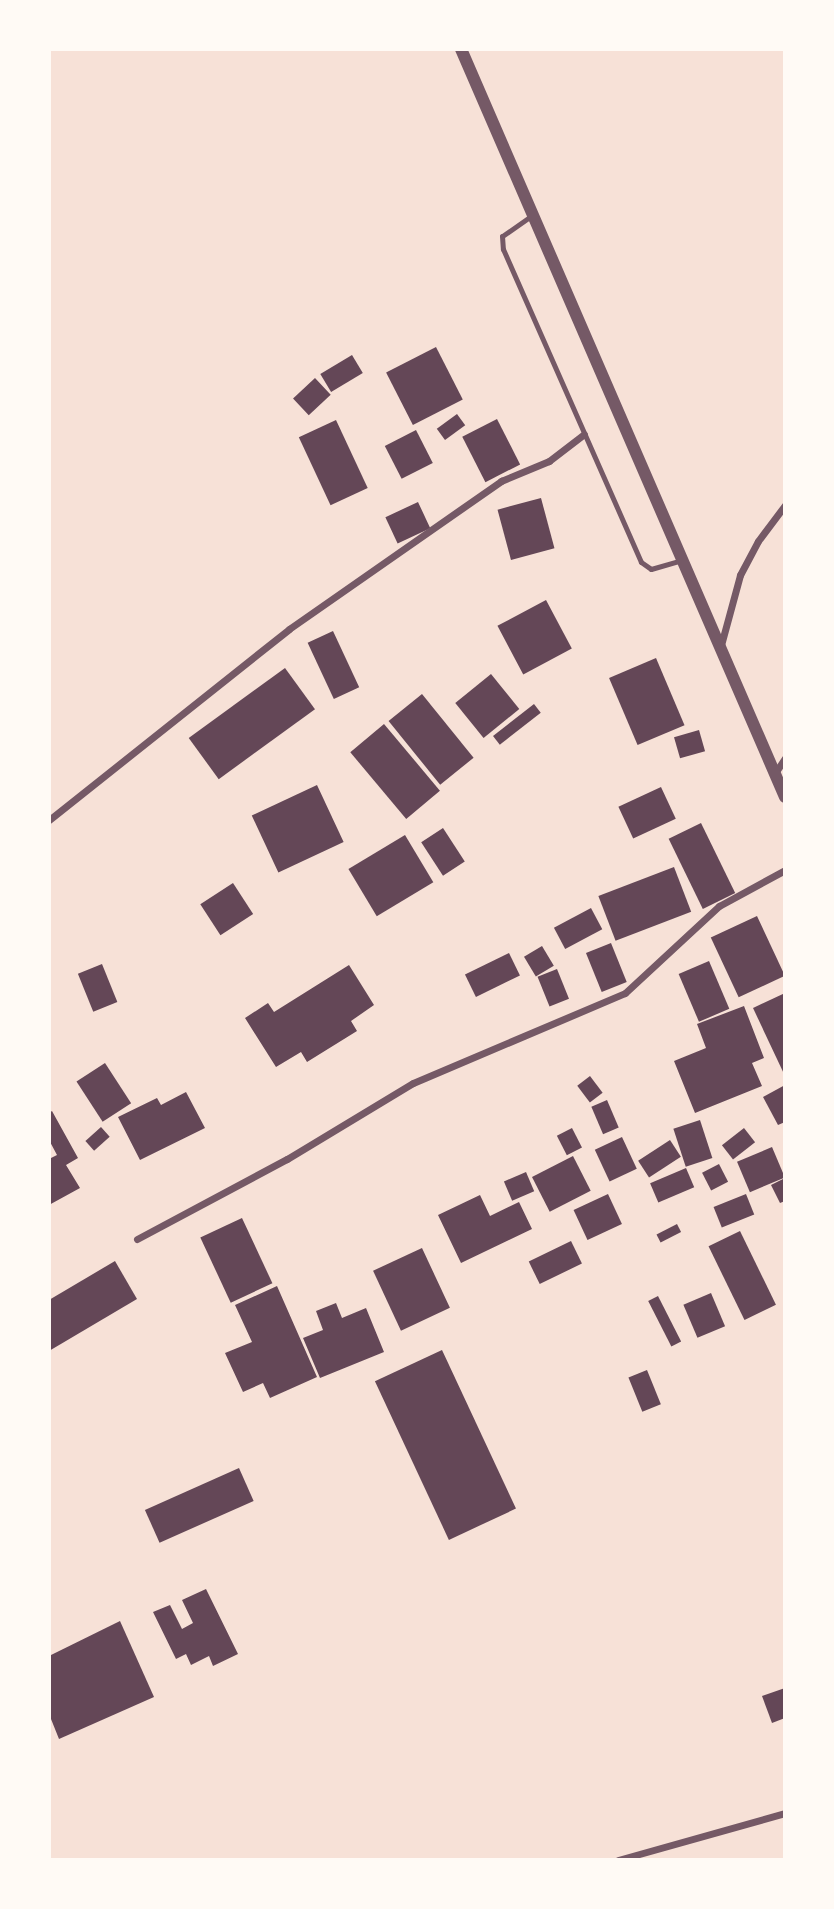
<!DOCTYPE html>
<style>
body{margin:0}
#map{position:relative;width:834px;height:1909px;overflow:hidden;background:#f7e1d7;font-family:"Archivo Narrow",sans-serif}
div>[style]{position:absolute}
[style*='--x']{left:calc(var(--x)*1px);top:calc(var(--y)*1px);width:calc(var(--w)*1px);rotate:calc(var(--a)*1deg)}
.building>*{inset:0;background:#644757;transform-origin:0 0}
.service>*{height:5px;margin:-2.5px;padding:0 2.5px;transform-origin:2.5px;border-radius:2.5px;background:#755966}
.minor>*{height:7px;margin:-3.5px;padding:0 3.5px;transform-origin:3.5px;border-radius:3.5px;background:#755966}
.tertiary>*{height:12px;margin:-6px;padding:0 6px;transform-origin:6px;border-radius:6px;background:#755966}
span{translate:-50% -50%;white-space:nowrap;text-align:center;line-height:1.15;-webkit-text-stroke:7px #fffaf5;paint-order:stroke}
.frame{position:absolute;inset:0;border:51px solid #fffaf5;pointer-events:none}
</style>
<div id="map">
<div class="building">
<div style="left:436px;top:347px;width:59px;height:56px;rotate:63deg"></div>
<div style="left:352px;top:355px;width:21px;height:37px;rotate:59deg"></div>
<div style="left:315px;top:378px;width:23px;height:30px;rotate:47deg"></div>
<div style="left:457px;top:414px;width:14px;height:25px;rotate:54deg"></div>
<div style="left:497px;top:419px;width:51px;height:39px;rotate:63deg"></div>
<div style="left:336px;top:420px;width:75px;height:41px;rotate:65deg"></div>
<div style="left:416px;top:430px;width:37px;height:35px;rotate:63deg"></div>
<div style="left:541px;top:498px;width:52px;height:45px;rotate:75deg"></div>
<div style="left:418px;top:502px;width:29px;height:36px;rotate:65deg"></div>
<div style="left:546px;top:600px;width:55px;height:55px;rotate:62deg"></div>
<div style="left:333px;top:631px;width:62px;height:28px;rotate:65deg"></div>
<div style="left:656px;top:658px;width:73px;height:51px;rotate:67deg"></div>
<div style="left:285px;top:668px;width:51px;height:119px;rotate:54deg"></div>
<div style="left:491px;top:674px;width:45px;height:46px;rotate:51deg"></div>
<div style="left:422px;top:694px;width:82px;height:43px;rotate:51deg"></div>
<div style="left:534px;top:704px;width:11px;height:52px;rotate:52deg"></div>
<div style="left:384px;top:724px;width:87px;height:44px;rotate:50deg"></div>
<div style="left:699px;top:730px;width:22px;height:26px;rotate:74deg"></div>
<div style="left:317px;top:785px;width:63px;height:72px;rotate:65deg"></div>
<div style="left:661px;top:787px;width:35px;height:47px;rotate:65deg"></div>
<div style="left:701px;top:823px;width:78px;height:36px;rotate:64deg"></div>
<div style="left:443px;top:828px;width:40px;height:26px;rotate:57deg"></div>
<div style="left:405px;top:835px;width:55px;height:66px;rotate:59deg"></div>
<div style="left:674px;top:867px;width:48px;height:81px;rotate:69deg"></div>
<div style="left:233px;top:883px;width:37px;height:39px;rotate:57deg"></div>
<div style="left:591px;top:908px;width:24px;height:42px;rotate:62deg"></div>
<div style="left:757px;top:916px;width:66px;height:51px;rotate:65deg"></div>
<div style="left:611px;top:943px;width:42px;height:27px;rotate:68deg"></div>
<div style="left:542px;top:946px;width:23px;height:21px;rotate:59deg"></div>
<div style="left:509px;top:953px;width:25px;height:49px;rotate:64deg"></div>
<div style="left:709px;top:961px;width:52px;height:33px;rotate:67deg"></div>
<div style="left:102px;top:964px;width:41px;height:26px;rotate:68deg"></div>
<div style="clip-path:polygon(349px 965px,374px 1005px,351px 1021px,357px 1031px,307px 1062px,301px 1052px,276px 1067px,245px 1018px,268px 1003px,274px 1012px)"></div>
<div style="left:557px;top:969px;width:32px;height:21px;rotate:68deg"></div>
<div style="clip-path:polygon(785px 993px,785px 1076px,753px 1008px)"></div>
<div style="clip-path:polygon(744px 1006px,764px 1058px,752px 1063px,762px 1086px,695px 1113px,674px 1061px,706px 1048px,697px 1024px)"></div>
<div style="left:105px;top:1063px;width:48px;height:34px;rotate:57deg"></div>
<div style="left:590px;top:1076px;width:21px;height:16px;rotate:53deg"></div>
<div style="clip-path:polygon(785px 1085px,785px 1122px,778px 1125px,763px 1097px)"></div>
<div style="clip-path:polygon(186px 1092px,205px 1128px,140px 1160px,118px 1117px,157px 1098px,161px 1105px)"></div>
<div style="left:607px;top:1100px;width:30px;height:17px;rotate:67deg"></div>
<div style="clip-path:polygon(52px 1111px,78px 1158px,66px 1165px,80px 1188px,49px 1205px,49px 1159px,57px 1155px,49px 1140px,49px 1113px)"></div>
<div style="left:700px;top:1120px;width:40px;height:28px;rotate:72deg"></div>
<div style="left:101px;top:1127px;width:13px;height:21px;rotate:48deg"></div>
<div style="left:572px;top:1128px;width:22px;height:17px;rotate:63deg"></div>
<div style="left:744px;top:1128px;width:18px;height:28px;rotate:52deg"></div>
<div style="left:622px;top:1137px;width:35px;height:30px;rotate:65deg"></div>
<div style="left:670px;top:1140px;width:20px;height:38px;rotate:57deg"></div>
<div style="left:772px;top:1147px;width:33px;height:38px;rotate:67deg"></div>
<div style="left:573px;top:1156px;width:39px;height:46px;rotate:63deg"></div>
<div style="left:719px;top:1164px;width:20px;height:19px;rotate:63deg"></div>
<div style="left:686px;top:1168px;width:21px;height:39px;rotate:67deg"></div>
<div style="left:526px;top:1172px;width:21px;height:24px;rotate:67deg"></div>
<div style="clip-path:polygon(785px 1178px,785px 1201px,780px 1203px,771px 1185px)"></div>
<div style="left:608px;top:1194px;width:33px;height:38px;rotate:65deg"></div>
<div style="left:746px;top:1194px;width:22px;height:35px;rotate:68deg"></div>
<div style="clip-path:polygon(480px 1195px,490px 1216px,519px 1202px,532px 1229px,461px 1263px,438px 1215px)"></div>
<div style="left:242px;top:1218px;width:72px;height:46px;rotate:65deg"></div>
<div style="left:677px;top:1224px;width:9px;height:23px;rotate:63deg"></div>
<div style="left:740px;top:1231px;width:82px;height:35px;rotate:64deg"></div>
<div style="left:571px;top:1241px;width:25px;height:47px;rotate:64deg"></div>
<div style="left:422px;top:1248px;width:66px;height:54px;rotate:65deg"></div>
<div style="clip-path:polygon(115px 1261px,137px 1299px,49px 1351px,49px 1300px)"></div>
<div style="clip-path:polygon(277px 1286px,317px 1377px,270px 1398px,263px 1383px,243px 1392px,225px 1353px,252px 1342px,235px 1305px)"></div>
<div style="left:711px;top:1293px;width:36px;height:30px;rotate:67deg"></div>
<div style="left:658px;top:1296px;width:51px;height:11px;rotate:63deg"></div>
<div style="clip-path:polygon(336px 1303px,342px 1318px,366px 1308px,384px 1352px,320px 1378px,303px 1338px,323px 1330px,316px 1311px)"></div>
<div style="left:442px;top:1350px;width:175px;height:74px;rotate:65deg"></div>
<div style="left:647px;top:1370px;width:37px;height:20px;rotate:68deg"></div>
<div style="left:239px;top:1468px;width:36px;height:103px;rotate:66deg"></div>
<div style="clip-path:polygon(206px 1589px,238px 1654px,213px 1666px,209px 1656px,191px 1665px,186px 1654px,176px 1659px,153px 1612px,170px 1605px,182px 1629px,193px 1623px,182px 1600px)"></div>
<div style="clip-path:polygon(120px 1621px,154px 1697px,59px 1739px,49px 1714px,49px 1656px)"></div>
<div style="clip-path:polygon(785px 1688px,785px 1718px,772px 1723px,762px 1696px)"></div>
</div>
<div class="service">
<div style="--x:531;--y:216;--w:35;--a:145"></div>
<div style="--x:502;--y:236;--w:13;--a:86"></div>
<div style="--x:503;--y:249;--w:342;--a:66.2"></div>
<div style="--x:641;--y:562;--w:12;--a:35"></div>
<div style="--x:651;--y:569;--w:32;--a:-16"></div>
</div>
<div class="minor">
<div style="--x:721;--y:645;--w:73;--a:-74.8"></div>
<div style="--x:740;--y:575;--w:38;--a:-62"></div>
<div style="--x:758;--y:541;--w:45;--a:-53.1"></div>
<div style="--x:775;--y:773;--w:18;--a:-56"></div>
<div style="--x:49;--y:820;--w:307;--a:-38.5"></div>
<div style="--x:289;--y:629;--w:259;--a:-34.9"></div>
<div style="--x:501;--y:481;--w:52;--a:-22.6"></div>
<div style="--x:549;--y:461;--w:44;--a:-37.6"></div>
<div style="--x:137;--y:1239;--w:170;--a:-28.1"></div>
<div style="--x:287;--y:1159;--w:147;--a:-31.1"></div>
<div style="--x:413;--y:1083;--w:230;--a:-23"></div>
<div style="--x:625;--y:993;--w:128;--a:-42.8"></div>
<div style="--x:719;--y:906;--w:75;--a:-28.6"></div>
<div style="--x:618;--y:1860;--w:173;--a:-15.7"></div>
</div>
<div class="tertiary">
<div style="--x:461;--y:49;--w:815;--a:66.58"></div>
</div>
<div class="frame"></div>
</div>
